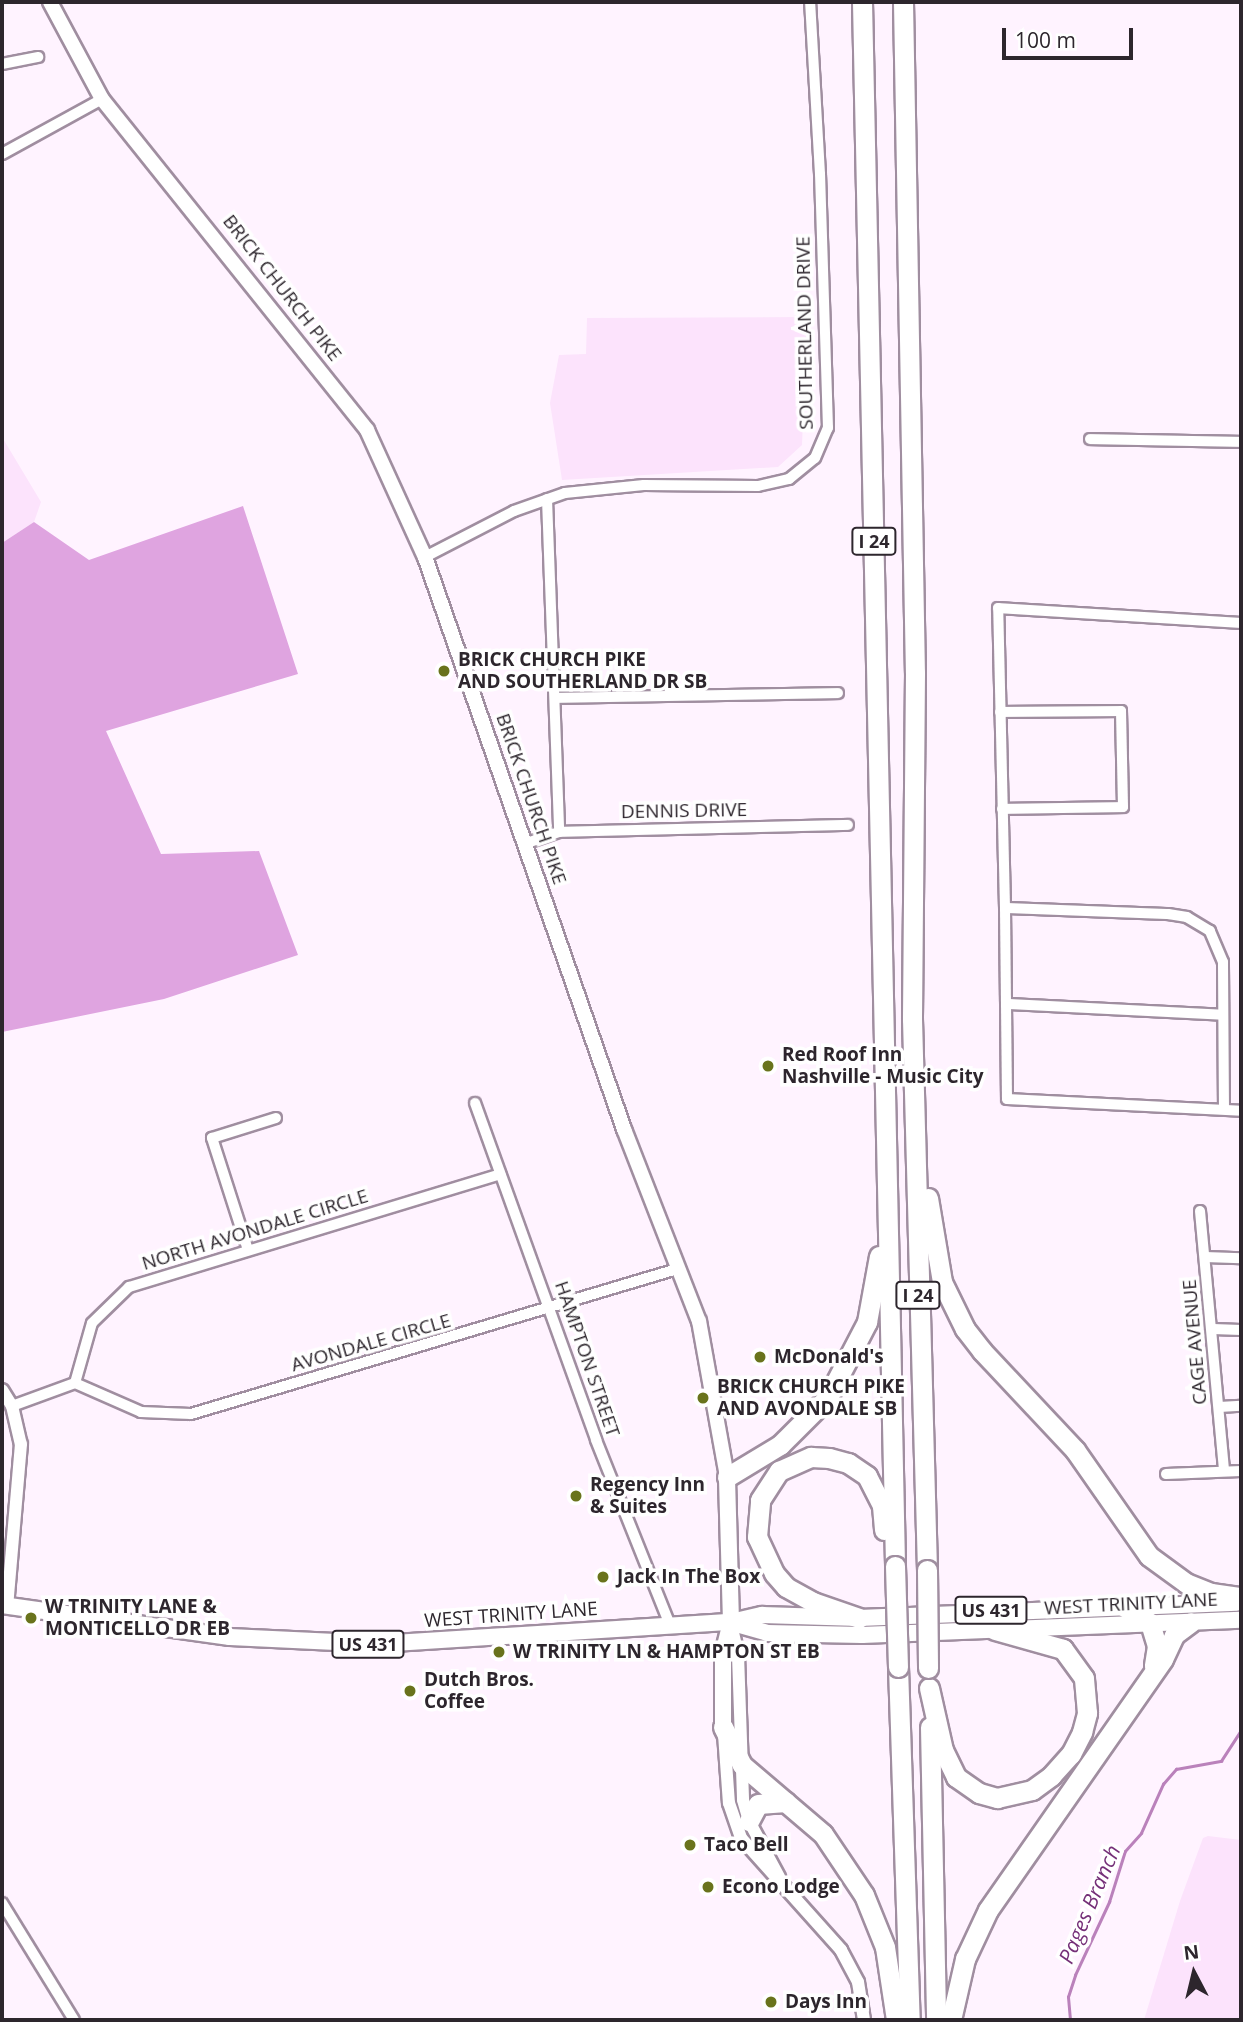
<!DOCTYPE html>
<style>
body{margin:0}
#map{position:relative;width:1243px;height:2022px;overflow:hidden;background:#fff3ff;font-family:"Open Sans",sans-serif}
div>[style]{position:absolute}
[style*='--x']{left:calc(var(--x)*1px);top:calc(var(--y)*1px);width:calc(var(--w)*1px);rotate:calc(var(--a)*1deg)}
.built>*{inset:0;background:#fce3fc}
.forest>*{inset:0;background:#dfa4e0}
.stream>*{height:2.5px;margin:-1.25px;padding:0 1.25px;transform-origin:1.25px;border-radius:1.25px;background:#ba81bb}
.roads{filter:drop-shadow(2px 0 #a08ea0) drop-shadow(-2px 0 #a08ea0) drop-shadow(0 2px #a08ea0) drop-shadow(0 -2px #a08ea0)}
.minor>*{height:10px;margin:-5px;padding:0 5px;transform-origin:5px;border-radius:5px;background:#fff}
.tertiary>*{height:12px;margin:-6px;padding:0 6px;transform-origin:6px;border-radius:6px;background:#fff}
.secondary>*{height:14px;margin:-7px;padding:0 7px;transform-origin:7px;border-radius:7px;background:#fff}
.primary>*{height:16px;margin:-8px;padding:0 8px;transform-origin:8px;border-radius:8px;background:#fff}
.motorway>*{height:19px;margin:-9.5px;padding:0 9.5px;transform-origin:9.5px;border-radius:9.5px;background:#fff}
.bridges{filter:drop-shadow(2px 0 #a08ea0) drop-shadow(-2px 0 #a08ea0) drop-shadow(0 2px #a08ea0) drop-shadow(0 -2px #a08ea0)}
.motorway-bridge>*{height:19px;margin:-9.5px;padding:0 9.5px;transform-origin:9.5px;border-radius:9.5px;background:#fff}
.dots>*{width:19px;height:19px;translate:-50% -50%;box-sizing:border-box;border:4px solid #fff;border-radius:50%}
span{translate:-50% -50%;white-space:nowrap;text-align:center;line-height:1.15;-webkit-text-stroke:7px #fff;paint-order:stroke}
.shield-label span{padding:2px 5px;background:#fff;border:2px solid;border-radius:5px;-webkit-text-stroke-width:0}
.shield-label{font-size:18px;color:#2d262d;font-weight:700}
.street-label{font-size:19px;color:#2d262d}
.poi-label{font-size:19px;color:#2d262d;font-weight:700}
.left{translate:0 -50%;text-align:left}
.water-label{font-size:21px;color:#753078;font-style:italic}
.frame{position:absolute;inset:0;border:4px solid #2d262d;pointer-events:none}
.north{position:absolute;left:1159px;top:1938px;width:70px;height:70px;-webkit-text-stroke:5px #fff;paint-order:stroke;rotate:353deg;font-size:19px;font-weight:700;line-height:28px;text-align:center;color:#2d262d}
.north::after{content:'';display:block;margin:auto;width:24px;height:32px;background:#2d262d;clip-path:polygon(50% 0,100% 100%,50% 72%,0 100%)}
.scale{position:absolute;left:1002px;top:28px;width:131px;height:32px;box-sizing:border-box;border:4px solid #2d262d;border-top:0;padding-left:9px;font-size:21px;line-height:24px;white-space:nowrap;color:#2d262d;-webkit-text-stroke:5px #fff;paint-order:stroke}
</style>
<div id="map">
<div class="built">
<div style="clip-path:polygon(807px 317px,802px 445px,778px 467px,562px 480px,550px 403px,559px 355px,586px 354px,587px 318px)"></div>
<div style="clip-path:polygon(2px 437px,41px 502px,34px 522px,2px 543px)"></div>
<div style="clip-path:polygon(1208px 1836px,1241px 1840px,1241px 2020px,1144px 2020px,1180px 1901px,1203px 1838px)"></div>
</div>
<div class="forest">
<div style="clip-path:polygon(243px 506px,298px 674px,106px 731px,161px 854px,259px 851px,298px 955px,164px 999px,2px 1032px,2px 543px,34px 522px,89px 560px)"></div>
</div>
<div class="stream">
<div style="--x:1070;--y:2020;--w:23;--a:-95"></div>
<div style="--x:1068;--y:1997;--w:23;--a:-72"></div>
<div style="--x:1075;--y:1975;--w:81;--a:-65"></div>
<div style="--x:1109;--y:1902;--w:53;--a:-72.6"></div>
<div style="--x:1125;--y:1851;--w:24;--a:-48"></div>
<div style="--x:1141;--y:1833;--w:54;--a:-65.8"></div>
<div style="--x:1163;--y:1784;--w:20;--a:-49"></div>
<div style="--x:1176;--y:1769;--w:46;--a:-10.1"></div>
<div style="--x:1221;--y:1761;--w:37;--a:-57"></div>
</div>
<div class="roads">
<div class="minor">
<div style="--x:2;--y:64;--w:37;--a:-11"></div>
<div style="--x:2;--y:154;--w:114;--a:-28.8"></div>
<div style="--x:1090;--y:439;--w:151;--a:1.1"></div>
<div style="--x:547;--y:499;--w:333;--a:87.9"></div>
<div style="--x:425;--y:557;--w:100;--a:-27.3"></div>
<div style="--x:514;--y:511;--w:54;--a:-19.4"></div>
<div style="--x:565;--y:493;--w:79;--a:-5.8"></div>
<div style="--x:644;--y:485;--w:114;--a:0.5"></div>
<div style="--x:758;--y:486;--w:32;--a:-13"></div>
<div style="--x:789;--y:479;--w:33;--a:-39"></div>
<div style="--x:815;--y:458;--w:33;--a:-67"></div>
<div style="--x:828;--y:428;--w:254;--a:-91.8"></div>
<div style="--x:820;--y:174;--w:172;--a:-93.3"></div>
<div style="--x:555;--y:698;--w:283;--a:-1"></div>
<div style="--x:1000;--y:712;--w:121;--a:-0.5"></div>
<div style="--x:1121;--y:711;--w:96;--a:88.8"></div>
<div style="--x:1123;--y:807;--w:121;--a:179.1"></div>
<div style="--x:524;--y:844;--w:37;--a:-19"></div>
<div style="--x:559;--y:832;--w:289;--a:-1.4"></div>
<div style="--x:1005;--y:908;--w:300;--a:-91.3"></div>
<div style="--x:998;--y:608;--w:243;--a:3.5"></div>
<div style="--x:1009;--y:1004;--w:214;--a:2.9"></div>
<div style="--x:475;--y:1103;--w:358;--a:70.2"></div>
<div style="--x:596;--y:1440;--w:199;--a:68.2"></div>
<div style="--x:1224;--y:1109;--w:147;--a:-90.4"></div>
<div style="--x:1223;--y:962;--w:34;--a:-113"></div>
<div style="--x:1210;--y:931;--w:27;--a:-149"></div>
<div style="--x:1187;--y:917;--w:19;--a:-171"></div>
<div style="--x:1168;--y:914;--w:163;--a:-177.9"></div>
<div style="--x:1005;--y:908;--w:191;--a:89.4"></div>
<div style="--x:1007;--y:1099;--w:234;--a:2.9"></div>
<div style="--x:1200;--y:1211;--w:261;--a:84.7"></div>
<div style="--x:248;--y:1250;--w:118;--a:-107.8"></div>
<div style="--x:212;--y:1138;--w:67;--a:-17.4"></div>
<div style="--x:1205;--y:1257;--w:36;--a:2"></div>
<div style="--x:1213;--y:1329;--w:28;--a:2"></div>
<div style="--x:75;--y:1383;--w:72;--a:23.7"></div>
<div style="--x:141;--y:1412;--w:50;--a:2.3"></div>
<div style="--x:191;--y:1414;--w:507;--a:-16.61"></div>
<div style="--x:75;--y:1383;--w:62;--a:-74.2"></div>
<div style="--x:92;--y:1323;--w:52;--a:-44.2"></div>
<div style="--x:129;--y:1287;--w:388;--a:-16.9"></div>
<div style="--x:12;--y:1406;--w:67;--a:-20.1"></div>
<div style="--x:1219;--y:1407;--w:22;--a:-3"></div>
<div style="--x:1166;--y:1474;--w:75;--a:-2.3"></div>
<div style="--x:2;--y:1903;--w:137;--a:58.4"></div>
</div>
<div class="tertiary">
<div style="--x:2;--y:1390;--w:19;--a:58"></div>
<div style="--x:12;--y:1406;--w:39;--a:77"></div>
<div style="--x:21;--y:1444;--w:163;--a:94.9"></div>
<div style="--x:731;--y:1624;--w:32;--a:77"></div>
<div style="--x:738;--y:1655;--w:145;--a:88"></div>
<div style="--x:743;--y:1800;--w:22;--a:74"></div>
<div style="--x:749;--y:1821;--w:64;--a:61.8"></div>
<div style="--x:724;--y:1734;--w:69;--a:85.9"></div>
<div style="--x:729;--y:1803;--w:37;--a:71"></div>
<div style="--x:741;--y:1838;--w:150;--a:48.2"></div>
<div style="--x:841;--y:1950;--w:36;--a:62"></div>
<div style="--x:858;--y:1982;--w:38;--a:81"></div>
</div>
<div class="secondary">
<div style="--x:50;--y:2;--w:110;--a:61.8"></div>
<div style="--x:102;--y:99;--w:424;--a:51.3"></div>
<div style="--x:367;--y:430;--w:140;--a:65.5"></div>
<div style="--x:425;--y:557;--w:606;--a:70.82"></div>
<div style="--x:624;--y:1129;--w:206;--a:68.7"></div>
<div style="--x:699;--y:1321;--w:158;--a:79.8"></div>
</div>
<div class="primary">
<div style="--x:2;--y:1605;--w:230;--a:8"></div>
<div style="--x:230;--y:1637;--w:148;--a:2.7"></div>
<div style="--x:378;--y:1644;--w:354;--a:-3.6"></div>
<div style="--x:731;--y:1622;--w:32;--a:-13"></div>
<div style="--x:762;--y:1615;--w:97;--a:1.8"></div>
<div style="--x:859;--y:1618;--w:378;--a:-2.3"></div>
<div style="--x:733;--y:1623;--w:35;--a:16"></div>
<div style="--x:767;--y:1633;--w:95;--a:1.2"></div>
<div style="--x:862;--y:1635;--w:379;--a:-2.3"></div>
<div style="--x:723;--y:1727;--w:73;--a:-90"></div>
<div style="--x:723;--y:1654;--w:33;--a:-76"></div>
<div style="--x:731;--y:1622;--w:145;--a:-91.6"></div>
</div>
<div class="motorway">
<div style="--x:862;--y:2;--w:1564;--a:88.79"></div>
<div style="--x:903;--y:2;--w:671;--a:88.98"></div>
<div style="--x:915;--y:673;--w:346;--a:90.5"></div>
<div style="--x:912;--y:1019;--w:551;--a:88.44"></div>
<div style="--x:928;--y:1198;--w:85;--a:80.5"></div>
<div style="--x:942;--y:1282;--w:52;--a:63.9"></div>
<div style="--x:965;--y:1329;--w:28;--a:52"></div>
<div style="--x:982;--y:1351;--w:136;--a:46.8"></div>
<div style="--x:1075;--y:1450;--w:129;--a:55.1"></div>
<div style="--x:1149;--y:1556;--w:46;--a:36.1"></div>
<div style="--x:1186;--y:1583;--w:27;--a:22"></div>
<div style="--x:1211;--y:1593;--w:30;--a:8"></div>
<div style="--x:727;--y:1477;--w:62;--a:-31.1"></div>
<div style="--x:780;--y:1445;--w:68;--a:-45"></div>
<div style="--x:828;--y:1397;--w:85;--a:-62.5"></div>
<div style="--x:867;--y:1322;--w:67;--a:-79.7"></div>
<div style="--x:1123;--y:1606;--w:32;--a:32"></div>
<div style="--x:1150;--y:1623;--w:24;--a:73"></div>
<div style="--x:1157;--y:1646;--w:20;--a:99"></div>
<div style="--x:859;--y:1618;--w:49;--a:-160.8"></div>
<div style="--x:813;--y:1602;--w:31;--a:-151"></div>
<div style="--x:786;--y:1587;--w:18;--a:-131"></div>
<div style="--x:774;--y:1573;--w:40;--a:-115"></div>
<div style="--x:757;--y:1537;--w:37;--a:-85"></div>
<div style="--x:760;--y:1500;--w:35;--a:-57"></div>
<div style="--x:779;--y:1471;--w:35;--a:-24"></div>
<div style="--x:811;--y:1457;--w:18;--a:3"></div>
<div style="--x:829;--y:1458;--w:20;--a:15"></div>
<div style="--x:848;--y:1463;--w:23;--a:34"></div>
<div style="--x:867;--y:1476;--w:34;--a:63"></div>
<div style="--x:882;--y:1506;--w:24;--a:85"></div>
<div style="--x:898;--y:1667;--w:353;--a:88.1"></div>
<div style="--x:929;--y:1688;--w:64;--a:77.3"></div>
<div style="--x:943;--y:1750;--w:30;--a:64"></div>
<div style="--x:956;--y:1777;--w:28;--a:35"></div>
<div style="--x:979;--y:1793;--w:19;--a:16"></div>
<div style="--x:997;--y:1798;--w:36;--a:-13"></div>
<div style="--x:1032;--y:1790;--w:24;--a:-36"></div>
<div style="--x:1051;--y:1776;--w:30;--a:-48"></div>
<div style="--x:1071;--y:1754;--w:25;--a:-63"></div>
<div style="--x:1082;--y:1732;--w:20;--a:-75"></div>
<div style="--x:1087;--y:1713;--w:35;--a:-95"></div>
<div style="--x:1084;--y:1678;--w:36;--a:-126"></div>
<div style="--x:1063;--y:1649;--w:71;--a:-164.4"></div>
<div style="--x:723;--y:1727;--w:42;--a:63.4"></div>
<div style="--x:742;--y:1765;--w:106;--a:40.4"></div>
<div style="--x:823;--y:1834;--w:73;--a:56.1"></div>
<div style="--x:864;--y:1895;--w:56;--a:68"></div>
<div style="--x:885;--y:1947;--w:74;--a:81.4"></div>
<div style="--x:930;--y:1727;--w:293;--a:88.8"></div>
<div style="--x:749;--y:1821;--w:19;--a:-62"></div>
<div style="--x:758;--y:1804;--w:28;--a:-4"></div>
<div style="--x:951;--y:2020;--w:63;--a:-77.1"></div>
<div style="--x:965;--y:1959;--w:54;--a:-64.9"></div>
<div style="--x:988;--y:1910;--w:306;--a:-55.1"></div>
<div style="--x:1163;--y:1659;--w:26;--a:-65"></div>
<div style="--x:1174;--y:1635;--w:21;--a:-37"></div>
</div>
</div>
<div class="bridges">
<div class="motorway-bridge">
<div style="--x:895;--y:1566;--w:101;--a:88.3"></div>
<div style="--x:927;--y:1570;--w:98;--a:89.4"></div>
</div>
</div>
<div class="dots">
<div style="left:444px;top:671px;background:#69731c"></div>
<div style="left:768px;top:1066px;background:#69731c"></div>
<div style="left:760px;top:1357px;background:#69731c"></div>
<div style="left:703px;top:1398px;background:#69731c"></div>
<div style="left:576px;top:1496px;background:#69731c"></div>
<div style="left:603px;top:1577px;background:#69731c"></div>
<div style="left:31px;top:1618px;background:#69731c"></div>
<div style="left:499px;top:1652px;background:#69731c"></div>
<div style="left:410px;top:1691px;background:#69731c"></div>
<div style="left:690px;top:1845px;background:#69731c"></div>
<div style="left:708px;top:1887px;background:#69731c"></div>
<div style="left:771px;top:2002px;background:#69731c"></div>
</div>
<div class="shield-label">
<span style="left:874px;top:541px">I 24</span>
<span style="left:918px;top:1295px">I 24</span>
<span style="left:991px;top:1610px">US 431</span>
<span style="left:368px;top:1644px">US 431</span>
</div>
<div class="street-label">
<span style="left:282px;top:288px;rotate:52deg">BRICK CHURCH PIKE</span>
<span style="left:805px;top:333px;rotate:-91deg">SOUTHERLAND DRIVE</span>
<span style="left:531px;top:799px;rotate:71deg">BRICK CHURCH PIKE</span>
<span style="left:684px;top:811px;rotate:-1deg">DENNIS DRIVE</span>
<span style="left:255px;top:1230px;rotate:-17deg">NORTH AVONDALE CIRCLE</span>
<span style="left:1195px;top:1342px;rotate:-95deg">CAGE AVENUE</span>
<span style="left:371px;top:1343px;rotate:-16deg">AVONDALE CIRCLE</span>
<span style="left:587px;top:1359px;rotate:71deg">HAMPTON STREET</span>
<span style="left:1131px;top:1604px;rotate:-3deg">WEST TRINITY LANE</span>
<span style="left:511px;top:1615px;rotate:-4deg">WEST TRINITY LANE</span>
</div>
<div class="poi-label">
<span class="left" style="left:458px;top:671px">BRICK CHURCH PIKE<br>AND SOUTHERLAND DR SB</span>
<span class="left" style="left:782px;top:1066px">Red Roof Inn<br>Nashville - Music City</span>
<span class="left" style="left:774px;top:1357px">McDonald's</span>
<span class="left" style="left:717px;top:1398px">BRICK CHURCH PIKE<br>AND AVONDALE SB</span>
<span class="left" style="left:590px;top:1496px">Regency Inn<br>&amp; Suites</span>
<span class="left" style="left:617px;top:1577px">Jack In The Box</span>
<span class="left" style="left:45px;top:1618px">W TRINITY LANE &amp;<br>MONTICELLO DR EB</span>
<span class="left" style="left:513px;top:1652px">W TRINITY LN &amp; HAMPTON ST EB</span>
<span class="left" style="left:424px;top:1691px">Dutch Bros.<br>Coffee</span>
<span class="left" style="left:704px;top:1845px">Taco Bell</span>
<span class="left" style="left:722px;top:1887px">Econo Lodge</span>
<span class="left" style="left:785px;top:2002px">Days Inn</span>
</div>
<div class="water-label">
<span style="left:1089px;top:1904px;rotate:-67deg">Pages Branch</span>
</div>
<div class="frame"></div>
<div class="north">N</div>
<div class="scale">100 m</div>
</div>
